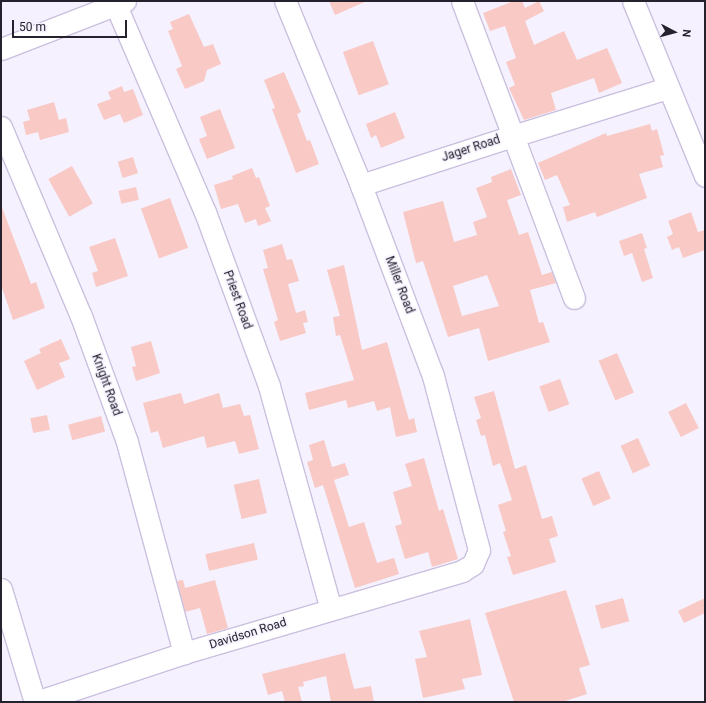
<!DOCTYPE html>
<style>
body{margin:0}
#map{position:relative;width:706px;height:703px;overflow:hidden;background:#f5f1fe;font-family:Roboto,sans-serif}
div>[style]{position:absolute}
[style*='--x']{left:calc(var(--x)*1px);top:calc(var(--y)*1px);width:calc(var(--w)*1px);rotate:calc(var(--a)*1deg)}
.building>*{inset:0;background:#f8c9c5;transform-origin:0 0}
.roads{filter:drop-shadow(1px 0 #cac0df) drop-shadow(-1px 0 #cac0df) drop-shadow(0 1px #cac0df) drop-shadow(0 -1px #cac0df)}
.minor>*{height:21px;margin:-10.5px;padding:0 10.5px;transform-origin:10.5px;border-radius:10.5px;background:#fff}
span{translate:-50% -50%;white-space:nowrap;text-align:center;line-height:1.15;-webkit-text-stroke:3px #f5f1fe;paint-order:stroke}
.street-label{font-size:12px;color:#25222d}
.frame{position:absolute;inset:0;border:2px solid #25222d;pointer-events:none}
.north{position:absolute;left:654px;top:12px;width:40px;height:40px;-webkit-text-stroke:3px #f5f1fe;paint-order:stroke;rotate:96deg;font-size:11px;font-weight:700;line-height:16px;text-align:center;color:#25222d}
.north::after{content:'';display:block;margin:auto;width:14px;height:18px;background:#25222d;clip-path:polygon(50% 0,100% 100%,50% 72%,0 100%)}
.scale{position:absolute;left:12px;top:20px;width:115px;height:18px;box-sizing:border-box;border:2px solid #25222d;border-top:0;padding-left:5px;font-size:12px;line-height:14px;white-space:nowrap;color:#25222d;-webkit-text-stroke:3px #f5f1fe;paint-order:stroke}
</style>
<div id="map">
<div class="building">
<div style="clip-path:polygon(329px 1px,367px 1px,335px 15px)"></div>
<div style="clip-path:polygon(514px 1px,522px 1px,525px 8px,539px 1px,544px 11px,525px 21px,534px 45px,564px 31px,577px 60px,607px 48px,622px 83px,599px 93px,594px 78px,551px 93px,556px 110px,524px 120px,509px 88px,515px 85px,506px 62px,516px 58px,505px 26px,490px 31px,483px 13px)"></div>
<div style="clip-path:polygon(189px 14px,204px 47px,213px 44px,221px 64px,207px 70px,204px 81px,185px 89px,176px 69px,182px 66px,168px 31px,173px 29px,170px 22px)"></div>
<div style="left:373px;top:41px;width:46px;height:32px;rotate:70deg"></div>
<div style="clip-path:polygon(284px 72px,301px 112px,297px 114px,307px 141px,310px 140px,319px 164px,296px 173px,272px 109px,275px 108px,264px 80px)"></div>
<div style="clip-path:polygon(122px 86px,124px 92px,133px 89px,143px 115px,124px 123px,120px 114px,104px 120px,97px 104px,111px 99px,108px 92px)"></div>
<div style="clip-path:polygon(54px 102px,59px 120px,66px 118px,69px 132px,40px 140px,38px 132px,26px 135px,23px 122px,30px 120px,27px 110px)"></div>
<div style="clip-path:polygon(220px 109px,235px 148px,207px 159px,199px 139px,207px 136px,200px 117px)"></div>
<div style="clip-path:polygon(395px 112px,405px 138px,381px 148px,376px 135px,371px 138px,366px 124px)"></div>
<div style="clip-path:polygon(650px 124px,652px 131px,657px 129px,664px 155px,660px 156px,663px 167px,639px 174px,647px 198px,597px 217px,595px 212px,567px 222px,563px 207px,570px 205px,557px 175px,545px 180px,538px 163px,606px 133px,607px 136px)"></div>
<div style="left:133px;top:157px;width:17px;height:16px;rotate:73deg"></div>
<div style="left:72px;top:166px;width:43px;height:27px;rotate:61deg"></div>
<div style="clip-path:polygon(252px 168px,256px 178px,259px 177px,270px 206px,265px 208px,271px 221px,258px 226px,256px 219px,245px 223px,238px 204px,221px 209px,214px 185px,233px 179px,232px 176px)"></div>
<div style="clip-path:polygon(evenodd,511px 169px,521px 195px,507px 200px,519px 235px,528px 232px,542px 275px,552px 272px,556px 283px,530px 290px,539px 323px,543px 322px,550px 342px,488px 361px,479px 328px,448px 337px,423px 261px,416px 263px,403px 212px,443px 201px,454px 242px,477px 235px,473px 222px,487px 217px,476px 188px,492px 182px,491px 177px,511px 169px,487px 275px,499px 306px,462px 316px,453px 286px,487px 275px)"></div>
<div style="left:136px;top:187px;width:13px;height:18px;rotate:77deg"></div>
<div style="left:170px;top:198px;width:53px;height:31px;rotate:70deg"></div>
<div style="clip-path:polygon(1px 205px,31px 284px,36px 282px,45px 308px,13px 320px,1px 285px)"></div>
<div style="clip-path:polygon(691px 212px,698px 232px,705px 230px,705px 250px,683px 258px,679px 247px,672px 250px,667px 237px,673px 234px,668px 221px)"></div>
<div style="clip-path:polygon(642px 233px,647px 248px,644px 249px,653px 278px,642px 282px,632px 253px,624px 256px,619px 241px)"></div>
<div style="clip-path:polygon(115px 238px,128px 276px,96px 287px,92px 273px,98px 271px,89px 247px)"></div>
<div style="clip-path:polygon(282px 244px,287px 260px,292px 259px,299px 281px,288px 284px,296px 313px,305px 310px,308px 322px,303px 323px,306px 333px,280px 341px,274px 322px,278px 320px,263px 269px,268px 268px,263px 250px)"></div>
<div style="clip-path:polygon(344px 265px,362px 350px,387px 342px,409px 420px,414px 418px,417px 432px,396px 437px,390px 407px,377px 411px,374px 401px,348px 408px,346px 400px,309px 410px,305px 393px,354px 380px,340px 335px,336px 336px,333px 317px,340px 316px,327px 270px)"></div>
<div style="clip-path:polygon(61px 339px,70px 359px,59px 363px,65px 377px,37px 390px,24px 361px,41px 353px,39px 349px)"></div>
<div style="clip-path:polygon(151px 341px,160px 373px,136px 381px,132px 367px,136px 366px,131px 347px)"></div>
<div style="left:617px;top:353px;width:43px;height:20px;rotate:67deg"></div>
<div style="left:560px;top:379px;width:27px;height:22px;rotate:70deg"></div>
<div style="clip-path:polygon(494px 391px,515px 469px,526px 465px,542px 519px,552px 516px,558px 536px,549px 539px,556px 562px,513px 575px,507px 557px,511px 556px,503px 532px,506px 531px,498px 505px,512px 500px,500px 463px,493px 466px,485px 435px,481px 436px,476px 420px,481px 418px,474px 397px)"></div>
<div style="clip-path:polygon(181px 393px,184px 404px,219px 393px,223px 408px,240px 404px,244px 416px,250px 415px,259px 449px,239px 454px,235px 441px,207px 448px,204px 436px,163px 448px,158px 431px,151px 433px,143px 403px)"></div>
<div style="left:686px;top:403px;width:28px;height:20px;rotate:63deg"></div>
<div style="left:47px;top:415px;width:15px;height:17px;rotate:79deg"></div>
<div style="left:101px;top:416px;width:16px;height:34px;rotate:75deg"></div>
<div style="left:638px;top:438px;width:30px;height:19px;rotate:66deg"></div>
<div style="clip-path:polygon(324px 440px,332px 467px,345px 463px,349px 475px,334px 480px,349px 527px,364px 522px,377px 563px,394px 558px,399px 574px,355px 588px,323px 485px,315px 488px,307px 462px,313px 460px,309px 445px)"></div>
<div style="clip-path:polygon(424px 458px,439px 511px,443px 509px,458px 559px,432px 567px,428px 552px,405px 559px,395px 526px,402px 524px,393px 492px,412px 486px,405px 464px)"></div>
<div style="left:599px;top:471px;width:30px;height:19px;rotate:67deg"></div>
<div style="left:259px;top:479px;width:35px;height:26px;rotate:77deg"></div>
<div style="left:254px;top:543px;width:17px;height:50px;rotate:77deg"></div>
<div style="clip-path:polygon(183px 580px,185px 588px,215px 580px,228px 628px,207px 634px,200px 608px,185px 612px,177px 581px)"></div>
<div style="clip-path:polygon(566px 590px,590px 665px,579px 668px,587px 694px,562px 702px,514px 702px,485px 613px)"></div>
<div style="left:623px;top:598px;width:24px;height:29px;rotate:75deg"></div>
<div style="clip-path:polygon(705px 598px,705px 613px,684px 623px,678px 611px)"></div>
<div style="clip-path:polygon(470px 619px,482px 675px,462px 679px,465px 689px,423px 698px,415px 659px,427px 657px,419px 631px)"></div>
<div style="clip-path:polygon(345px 653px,354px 689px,371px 686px,374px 702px,331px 702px,326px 676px,303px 682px,304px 686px,298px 687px,302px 702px,285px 702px,282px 691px,268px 695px,262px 674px)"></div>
</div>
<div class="roads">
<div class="minor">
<div style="--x:114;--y:1;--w:230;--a:66.7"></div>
<div style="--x:205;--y:212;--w:185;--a:69.8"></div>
<div style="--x:269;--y:386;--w:231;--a:74.5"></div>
<div style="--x:633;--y:1;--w:189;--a:67.6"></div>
<div style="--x:1;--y:49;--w:133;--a:-21.2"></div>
<div style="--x:1;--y:127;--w:205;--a:67.1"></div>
<div style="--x:81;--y:316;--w:134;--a:69.9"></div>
<div style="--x:127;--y:442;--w:219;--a:74.9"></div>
<div style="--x:361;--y:185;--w:160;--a:-17.9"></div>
<div style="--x:513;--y:136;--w:144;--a:-110.7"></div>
<div style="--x:574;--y:298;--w:173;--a:-110.6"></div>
<div style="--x:513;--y:136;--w:161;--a:-17.3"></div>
<div style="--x:1;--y:589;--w:118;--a:73.3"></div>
<div style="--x:36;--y:702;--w:156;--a:-18.3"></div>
<div style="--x:184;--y:653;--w:290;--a:-16.4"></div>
<div style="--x:462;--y:571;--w:13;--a:-32"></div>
<div style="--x:473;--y:564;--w:15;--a:-67"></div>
<div style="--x:479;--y:550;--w:180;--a:-104.8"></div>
<div style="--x:433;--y:376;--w:204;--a:-110.7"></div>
<div style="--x:361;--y:185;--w:199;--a:-112.4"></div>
</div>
</div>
<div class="street-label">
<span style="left:471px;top:149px;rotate:-18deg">Jager Road</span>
<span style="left:399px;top:285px;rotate:69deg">Miller Road</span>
<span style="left:237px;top:300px;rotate:70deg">Priest Road</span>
<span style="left:106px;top:385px;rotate:70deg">Knight Road</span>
<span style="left:248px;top:634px;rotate:-17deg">Davidson Road</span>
</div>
<div class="frame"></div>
<div class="north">N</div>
<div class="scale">50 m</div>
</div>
